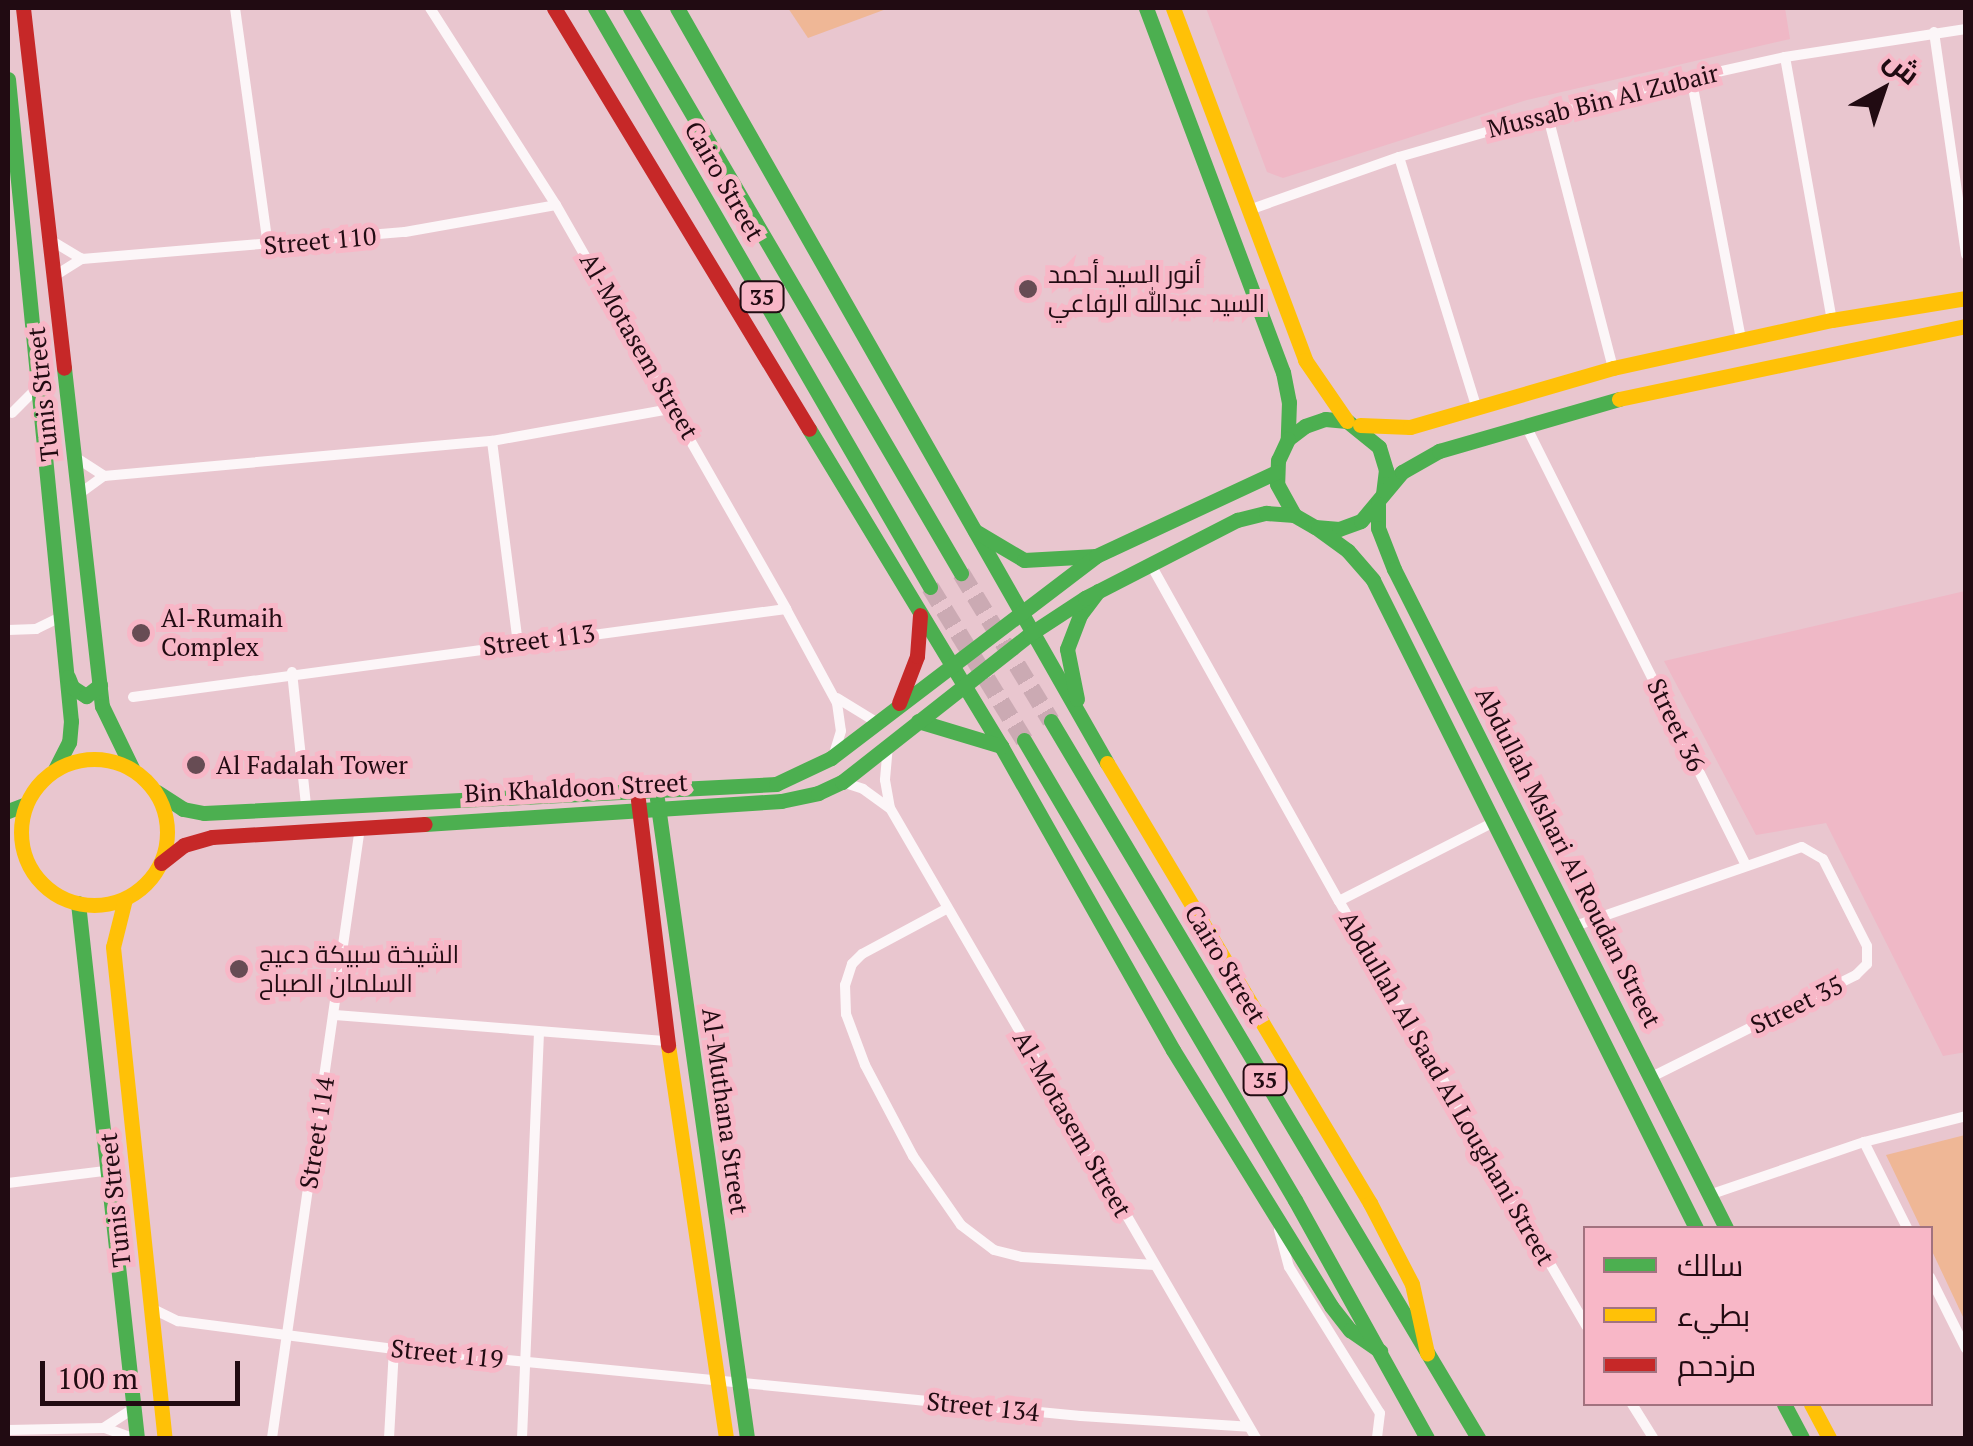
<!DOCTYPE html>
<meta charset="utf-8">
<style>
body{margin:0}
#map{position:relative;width:1973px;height:1446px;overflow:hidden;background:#e9c6cf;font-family:"PT Serif",Cairo,serif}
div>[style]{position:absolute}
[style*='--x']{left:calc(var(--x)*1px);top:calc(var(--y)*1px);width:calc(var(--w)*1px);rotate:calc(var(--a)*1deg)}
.built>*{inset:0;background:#efb8c6}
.green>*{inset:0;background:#efb796}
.primary-tunnel>*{height:18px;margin-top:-9px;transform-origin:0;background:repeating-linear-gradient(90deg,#cbaab3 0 18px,transparent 0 27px)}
.street>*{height:10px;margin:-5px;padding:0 5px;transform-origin:5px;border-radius:5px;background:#fcf6f8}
.fast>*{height:15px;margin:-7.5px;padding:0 7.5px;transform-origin:7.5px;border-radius:7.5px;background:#4caf50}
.slow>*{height:15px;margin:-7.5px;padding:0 7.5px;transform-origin:7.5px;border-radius:7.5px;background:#ffc107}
.slow>.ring{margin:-7.5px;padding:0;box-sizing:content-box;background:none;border:15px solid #ffc107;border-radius:50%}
.jam>*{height:15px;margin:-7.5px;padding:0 7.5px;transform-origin:7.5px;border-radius:7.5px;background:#c62828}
.dots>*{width:28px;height:28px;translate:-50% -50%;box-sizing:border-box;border:5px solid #f8b7c7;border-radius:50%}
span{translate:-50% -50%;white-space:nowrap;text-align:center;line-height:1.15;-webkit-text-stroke:10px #f8b7c7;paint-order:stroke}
.shield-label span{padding:2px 8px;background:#f8b7c7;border:2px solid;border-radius:8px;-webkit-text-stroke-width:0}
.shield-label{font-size:22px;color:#210b12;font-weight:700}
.street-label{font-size:25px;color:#210b12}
.poi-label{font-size:25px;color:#210b12}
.left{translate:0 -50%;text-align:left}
.frame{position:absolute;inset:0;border:10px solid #210b12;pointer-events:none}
.legend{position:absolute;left:1583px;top:1226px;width:350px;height:180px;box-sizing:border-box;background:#f8b7c7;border:2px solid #a2727f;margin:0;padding:12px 18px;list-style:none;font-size:30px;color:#210b12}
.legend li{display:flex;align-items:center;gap:20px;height:50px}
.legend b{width:50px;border:2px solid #a2727f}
.north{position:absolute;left:1833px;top:40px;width:100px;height:100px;-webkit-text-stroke:8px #f8b7c7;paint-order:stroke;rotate:40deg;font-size:28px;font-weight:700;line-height:40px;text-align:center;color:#210b12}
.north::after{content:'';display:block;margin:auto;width:35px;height:45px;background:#210b12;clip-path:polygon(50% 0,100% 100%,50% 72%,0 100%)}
.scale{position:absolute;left:40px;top:1361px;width:200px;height:45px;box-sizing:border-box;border:5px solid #210b12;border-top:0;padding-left:12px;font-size:30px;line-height:35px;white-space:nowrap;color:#210b12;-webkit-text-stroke:8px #f8b7c7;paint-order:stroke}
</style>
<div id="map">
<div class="built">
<div style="clip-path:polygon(1206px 8px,1785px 8px,1790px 39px,1527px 100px,1283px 178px,1267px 172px)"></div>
<div style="clip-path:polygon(1965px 591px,1966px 1052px,1943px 1056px,1826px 823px,1756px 835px,1664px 661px)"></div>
</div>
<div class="green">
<div style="clip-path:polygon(788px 8px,889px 8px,808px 38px)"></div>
<div style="clip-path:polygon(1965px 1135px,1966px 1319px,1964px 1319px,1931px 1249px,1930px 1228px,1921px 1228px,1886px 1155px)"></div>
</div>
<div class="primary-tunnel">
<div style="--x:961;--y:573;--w:173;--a:58.7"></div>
<div style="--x:930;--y:587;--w:180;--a:58.4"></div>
</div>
<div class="street">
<div style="--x:235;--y:8;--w:240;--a:82.1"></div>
<div style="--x:430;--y:8;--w:234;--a:57.4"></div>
<div style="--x:556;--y:205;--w:465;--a:60.3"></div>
<div style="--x:786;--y:609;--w:107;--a:61.5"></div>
<div style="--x:837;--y:703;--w:28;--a:82"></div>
<div style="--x:841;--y:731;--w:24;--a:107"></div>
<div style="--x:1934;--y:32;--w:225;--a:81.8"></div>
<div style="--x:1785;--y:57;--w:267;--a:79.9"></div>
<div style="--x:1691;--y:77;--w:266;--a:79.2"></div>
<div style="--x:1547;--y:113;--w:263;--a:75.5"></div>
<div style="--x:1399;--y:157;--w:264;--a:72.8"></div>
<div style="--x:1249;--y:210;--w:159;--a:-19.5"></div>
<div style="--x:1399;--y:157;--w:228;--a:-16"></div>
<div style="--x:1618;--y:94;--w:171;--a:-12.5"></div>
<div style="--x:1785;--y:57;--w:183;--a:-8.8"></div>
<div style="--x:52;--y:241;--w:35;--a:31"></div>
<div style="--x:56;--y:275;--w:31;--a:-32"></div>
<div style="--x:82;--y:259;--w:324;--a:-4.8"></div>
<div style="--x:405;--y:232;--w:153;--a:-10.1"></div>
<div style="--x:12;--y:413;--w:37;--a:-45"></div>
<div style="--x:1525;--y:424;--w:494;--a:63.4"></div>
<div style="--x:492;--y:441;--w:204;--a:82.7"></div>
<div style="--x:75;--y:457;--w:35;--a:33"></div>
<div style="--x:79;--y:494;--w:31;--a:-36"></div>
<div style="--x:104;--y:476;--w:390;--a:-5.2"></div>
<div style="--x:492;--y:441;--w:186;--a:-10.2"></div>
<div style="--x:1151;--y:565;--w:385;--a:60.8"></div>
<div style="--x:1339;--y:901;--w:492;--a:59.8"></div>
<div style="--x:8;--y:630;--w:28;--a:-2"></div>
<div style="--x:36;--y:629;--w:25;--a:-26"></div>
<div style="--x:292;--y:672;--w:135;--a:84"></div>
<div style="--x:133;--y:697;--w:659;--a:-7.68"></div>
<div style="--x:837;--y:698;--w:46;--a:31.6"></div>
<div style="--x:888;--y:745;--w:35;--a:95"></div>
<div style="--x:885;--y:780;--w:28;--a:80"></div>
<div style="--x:890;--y:808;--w:729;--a:59.85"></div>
<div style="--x:842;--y:782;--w:22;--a:18"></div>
<div style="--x:863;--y:789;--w:32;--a:36"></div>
<div style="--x:1339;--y:901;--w:172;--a:-27"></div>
<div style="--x:946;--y:909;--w:95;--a:151.8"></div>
<div style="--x:862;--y:954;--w:14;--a:135"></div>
<div style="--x:852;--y:964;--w:22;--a:108"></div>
<div style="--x:845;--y:985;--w:29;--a:88"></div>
<div style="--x:846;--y:1014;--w:54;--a:69.6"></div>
<div style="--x:865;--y:1065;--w:103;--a:62.2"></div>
<div style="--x:913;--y:1156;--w:84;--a:55.2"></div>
<div style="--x:961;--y:1225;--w:41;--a:37.1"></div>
<div style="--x:994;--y:1250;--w:29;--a:14"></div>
<div style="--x:1022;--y:1257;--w:133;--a:3.4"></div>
<div style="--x:1575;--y:926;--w:240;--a:-19.2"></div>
<div style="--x:1802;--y:847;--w:24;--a:30"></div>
<div style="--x:1823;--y:859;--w:97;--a:63.2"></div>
<div style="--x:1867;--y:946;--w:18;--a:90"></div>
<div style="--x:1867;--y:964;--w:16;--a:135"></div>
<div style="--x:1856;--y:975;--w:229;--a:153.5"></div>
<div style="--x:335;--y:1015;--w:333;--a:4.5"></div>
<div style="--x:1864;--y:1142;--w:96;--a:63.4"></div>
<div style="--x:8;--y:1183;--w:98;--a:-7.1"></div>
<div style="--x:1709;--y:1195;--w:164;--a:-18.9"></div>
<div style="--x:1864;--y:1142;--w:105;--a:-14.3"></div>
<div style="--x:1279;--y:1230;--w:38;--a:75"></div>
<div style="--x:1289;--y:1267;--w:172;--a:58.1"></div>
<div style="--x:1380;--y:1413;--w:25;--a:97"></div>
<div style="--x:1930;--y:1277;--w:80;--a:63.4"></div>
<div style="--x:151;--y:1308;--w:30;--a:26"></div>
<div style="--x:178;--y:1321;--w:218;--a:7.4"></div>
<div style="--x:394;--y:1349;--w:690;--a:5.57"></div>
<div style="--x:1081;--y:1416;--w:168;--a:3.7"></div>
<div style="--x:1632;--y:1404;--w:40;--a:58"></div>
<div style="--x:105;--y:1427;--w:33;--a:-33"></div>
<div style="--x:8;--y:1430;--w:97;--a:-1.2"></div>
<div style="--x:105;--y:1428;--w:30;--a:20"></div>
<div style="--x:272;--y:1438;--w:617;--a:-81.8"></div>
<div style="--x:389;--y:1438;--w:89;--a:-86.8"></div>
<div style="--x:522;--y:1438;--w:406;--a:-87.6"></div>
</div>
<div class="fast">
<div style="--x:595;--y:8;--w:669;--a:59.95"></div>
<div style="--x:630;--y:8;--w:655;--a:59.64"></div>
<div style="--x:677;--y:8;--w:869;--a:60.34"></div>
<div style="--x:1146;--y:8;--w:389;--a:69.4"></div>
<div style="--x:1283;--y:372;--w:31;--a:79"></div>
<div style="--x:1289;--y:402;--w:37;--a:92"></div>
<div style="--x:8;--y:79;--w:645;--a:84.4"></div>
<div style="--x:71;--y:721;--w:21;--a:95"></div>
<div style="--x:69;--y:742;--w:30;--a:117"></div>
<div style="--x:64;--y:368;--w:340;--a:83.6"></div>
<div style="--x:102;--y:706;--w:69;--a:64.2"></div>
<div style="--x:809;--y:429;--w:371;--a:58.8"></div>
<div style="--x:1001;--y:746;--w:349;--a:60.5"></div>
<div style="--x:1173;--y:1050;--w:301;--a:58.3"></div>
<div style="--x:1331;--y:1306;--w:31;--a:52"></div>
<div style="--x:1350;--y:1330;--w:37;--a:35"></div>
<div style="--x:1383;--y:494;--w:24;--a:-83"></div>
<div style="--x:1386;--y:470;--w:24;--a:-107"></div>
<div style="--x:1379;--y:447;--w:41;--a:-140.9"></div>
<div style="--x:1347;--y:421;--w:22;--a:-175"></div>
<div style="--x:1325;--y:419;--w:21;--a:161"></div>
<div style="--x:1305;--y:426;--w:21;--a:143"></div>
<div style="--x:1288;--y:439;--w:23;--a:115"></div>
<div style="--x:1278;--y:460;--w:24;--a:92"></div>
<div style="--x:1277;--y:484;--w:35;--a:61"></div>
<div style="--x:1294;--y:515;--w:24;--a:30"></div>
<div style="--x:1315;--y:527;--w:24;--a:5"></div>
<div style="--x:1339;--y:529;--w:23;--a:-20"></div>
<div style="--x:1361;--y:521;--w:64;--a:-50.1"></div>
<div style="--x:1402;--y:472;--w:43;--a:-29.6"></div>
<div style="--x:1439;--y:451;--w:187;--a:-16.1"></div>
<div style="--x:1378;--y:504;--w:24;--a:90"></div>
<div style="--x:1378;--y:528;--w:44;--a:68.7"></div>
<div style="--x:1394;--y:569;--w:738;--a:63.26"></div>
<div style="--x:1318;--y:529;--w:37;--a:36"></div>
<div style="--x:1348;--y:551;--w:38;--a:49"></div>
<div style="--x:1373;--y:580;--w:724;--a:63.51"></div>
<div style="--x:975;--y:531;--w:57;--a:30.6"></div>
<div style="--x:1024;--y:560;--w:72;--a:-3.2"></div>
<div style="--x:68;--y:677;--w:11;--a:68"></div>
<div style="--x:72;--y:687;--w:17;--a:33"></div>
<div style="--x:86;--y:696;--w:18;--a:-38"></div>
<div style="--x:1077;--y:699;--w:51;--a:-101.3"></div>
<div style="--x:1067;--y:649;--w:36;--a:-69"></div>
<div style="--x:1080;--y:615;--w:30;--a:-53"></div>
<div style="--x:918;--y:721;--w:87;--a:16.8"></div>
<div style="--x:1051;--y:721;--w:835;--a:59.22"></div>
<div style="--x:1024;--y:740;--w:534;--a:59.5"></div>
<div style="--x:1295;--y:1200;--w:272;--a:61"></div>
<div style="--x:157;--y:792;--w:31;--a:33"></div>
<div style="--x:183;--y:809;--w:21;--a:11"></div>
<div style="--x:204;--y:813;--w:573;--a:-2.9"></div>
<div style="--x:776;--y:784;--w:61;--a:-25.3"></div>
<div style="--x:831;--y:758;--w:333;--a:-37.3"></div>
<div style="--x:1096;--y:556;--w:199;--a:-25"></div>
<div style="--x:657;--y:799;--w:645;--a:81.98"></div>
<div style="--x:8;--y:811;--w:19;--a:-21"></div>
<div style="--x:425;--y:824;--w:357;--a:-3.7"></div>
<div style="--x:781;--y:801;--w:38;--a:-12"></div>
<div style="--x:818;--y:793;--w:26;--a:-25"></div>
<div style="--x:842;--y:782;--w:239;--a:-38.2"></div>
<div style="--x:1030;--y:634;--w:66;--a:-33.2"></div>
<div style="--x:1085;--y:598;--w:171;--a:-27.2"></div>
<div style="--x:1237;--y:520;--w:30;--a:-14"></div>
<div style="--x:1266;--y:513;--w:28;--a:4"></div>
<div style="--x:78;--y:903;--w:538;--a:83.71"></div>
<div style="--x:1784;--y:1404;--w:38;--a:62"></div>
</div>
<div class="slow">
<div style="--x:1173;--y:8;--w:376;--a:69.4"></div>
<div style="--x:1305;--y:360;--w:74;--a:55.5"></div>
<div style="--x:1619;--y:399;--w:355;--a:-11.9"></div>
<div style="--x:1360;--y:425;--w:50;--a:2.3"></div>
<div style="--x:1410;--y:427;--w:211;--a:-16.2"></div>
<div style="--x:1613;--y:368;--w:224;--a:-12.4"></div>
<div style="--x:1832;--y:320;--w:136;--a:-9.3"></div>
<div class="ring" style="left:21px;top:759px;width:131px;height:131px"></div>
<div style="--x:1107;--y:763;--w:513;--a:59.13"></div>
<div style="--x:1370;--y:1203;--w:91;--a:62.6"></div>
<div style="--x:1412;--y:1284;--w:71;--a:77.7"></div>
<div style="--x:125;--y:899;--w:49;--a:104"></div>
<div style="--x:113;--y:947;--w:494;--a:84"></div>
<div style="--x:668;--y:1045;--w:397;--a:81.6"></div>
<div style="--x:1811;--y:1404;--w:38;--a:62"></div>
</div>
<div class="jam">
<div style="--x:23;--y:8;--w:362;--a:83.5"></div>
<div style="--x:554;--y:8;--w:492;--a:58.8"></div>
<div style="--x:899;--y:703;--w:50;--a:-69"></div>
<div style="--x:917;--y:656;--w:41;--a:-85.8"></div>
<div style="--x:638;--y:800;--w:247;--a:83"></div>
<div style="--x:161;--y:863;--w:29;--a:-38"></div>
<div style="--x:184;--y:845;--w:29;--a:-16"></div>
<div style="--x:212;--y:837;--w:213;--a:-3.5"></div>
</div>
<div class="dots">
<div style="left:1028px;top:289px;background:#674c54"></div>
<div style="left:141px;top:633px;background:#674c54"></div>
<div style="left:196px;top:765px;background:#674c54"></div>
<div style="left:239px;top:969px;background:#674c54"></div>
</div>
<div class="shield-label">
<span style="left:762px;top:297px">35</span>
<span style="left:1265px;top:1080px">35</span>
</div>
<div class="street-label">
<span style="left:1603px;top:101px;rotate:-14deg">Mussab Bin Al Zubair</span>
<span style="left:724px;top:181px;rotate:60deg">Cairo Street</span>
<span style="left:320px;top:241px;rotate:-5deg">Street 110</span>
<span style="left:639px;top:346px;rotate:60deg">Al-Motasem Street</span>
<span style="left:43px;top:394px;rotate:-96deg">Tunis Street</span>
<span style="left:539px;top:640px;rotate:-7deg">Street 113</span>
<span style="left:1676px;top:725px;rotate:64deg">Street 36</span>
<span style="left:576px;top:788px;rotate:-3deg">Bin Khaldoon Street</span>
<span style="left:1568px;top:857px;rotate:63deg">Abdullah Mshari Al Roudan Street</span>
<span style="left:1225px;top:964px;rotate:59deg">Cairo Street</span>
<span style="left:1797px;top:1005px;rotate:-26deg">Street 35</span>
<span style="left:1447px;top:1088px;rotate:60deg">Abdullah Al Saad Al Loughani Street</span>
<span style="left:725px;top:1111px;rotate:82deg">Al-Muthana Street</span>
<span style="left:1072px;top:1124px;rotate:60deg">Al-Motasem Street</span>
<span style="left:317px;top:1133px;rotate:-81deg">Street 114</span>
<span style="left:115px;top:1200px;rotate:-96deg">Tunis Street</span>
<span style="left:447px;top:1354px;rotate:6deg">Street 119</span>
<span style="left:983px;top:1407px;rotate:6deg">Street 134</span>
</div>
<div class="poi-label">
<span class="left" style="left:1048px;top:289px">أنور السيد أحمد<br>السيد عبدالله الرفاعي</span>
<span class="left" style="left:161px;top:633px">Al-Rumaih<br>Complex</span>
<span class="left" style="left:216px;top:765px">Al Fadalah Tower</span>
<span class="left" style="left:259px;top:969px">الشيخة سبيكة دعيج<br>السلمان الصباح</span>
</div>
<div class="frame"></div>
<ul class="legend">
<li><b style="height:12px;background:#4caf50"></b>سالك</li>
<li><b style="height:12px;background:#ffc107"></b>بطيء</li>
<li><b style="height:12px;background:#c62828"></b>مزدحم</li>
</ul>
<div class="north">ش</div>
<div class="scale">100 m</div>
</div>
